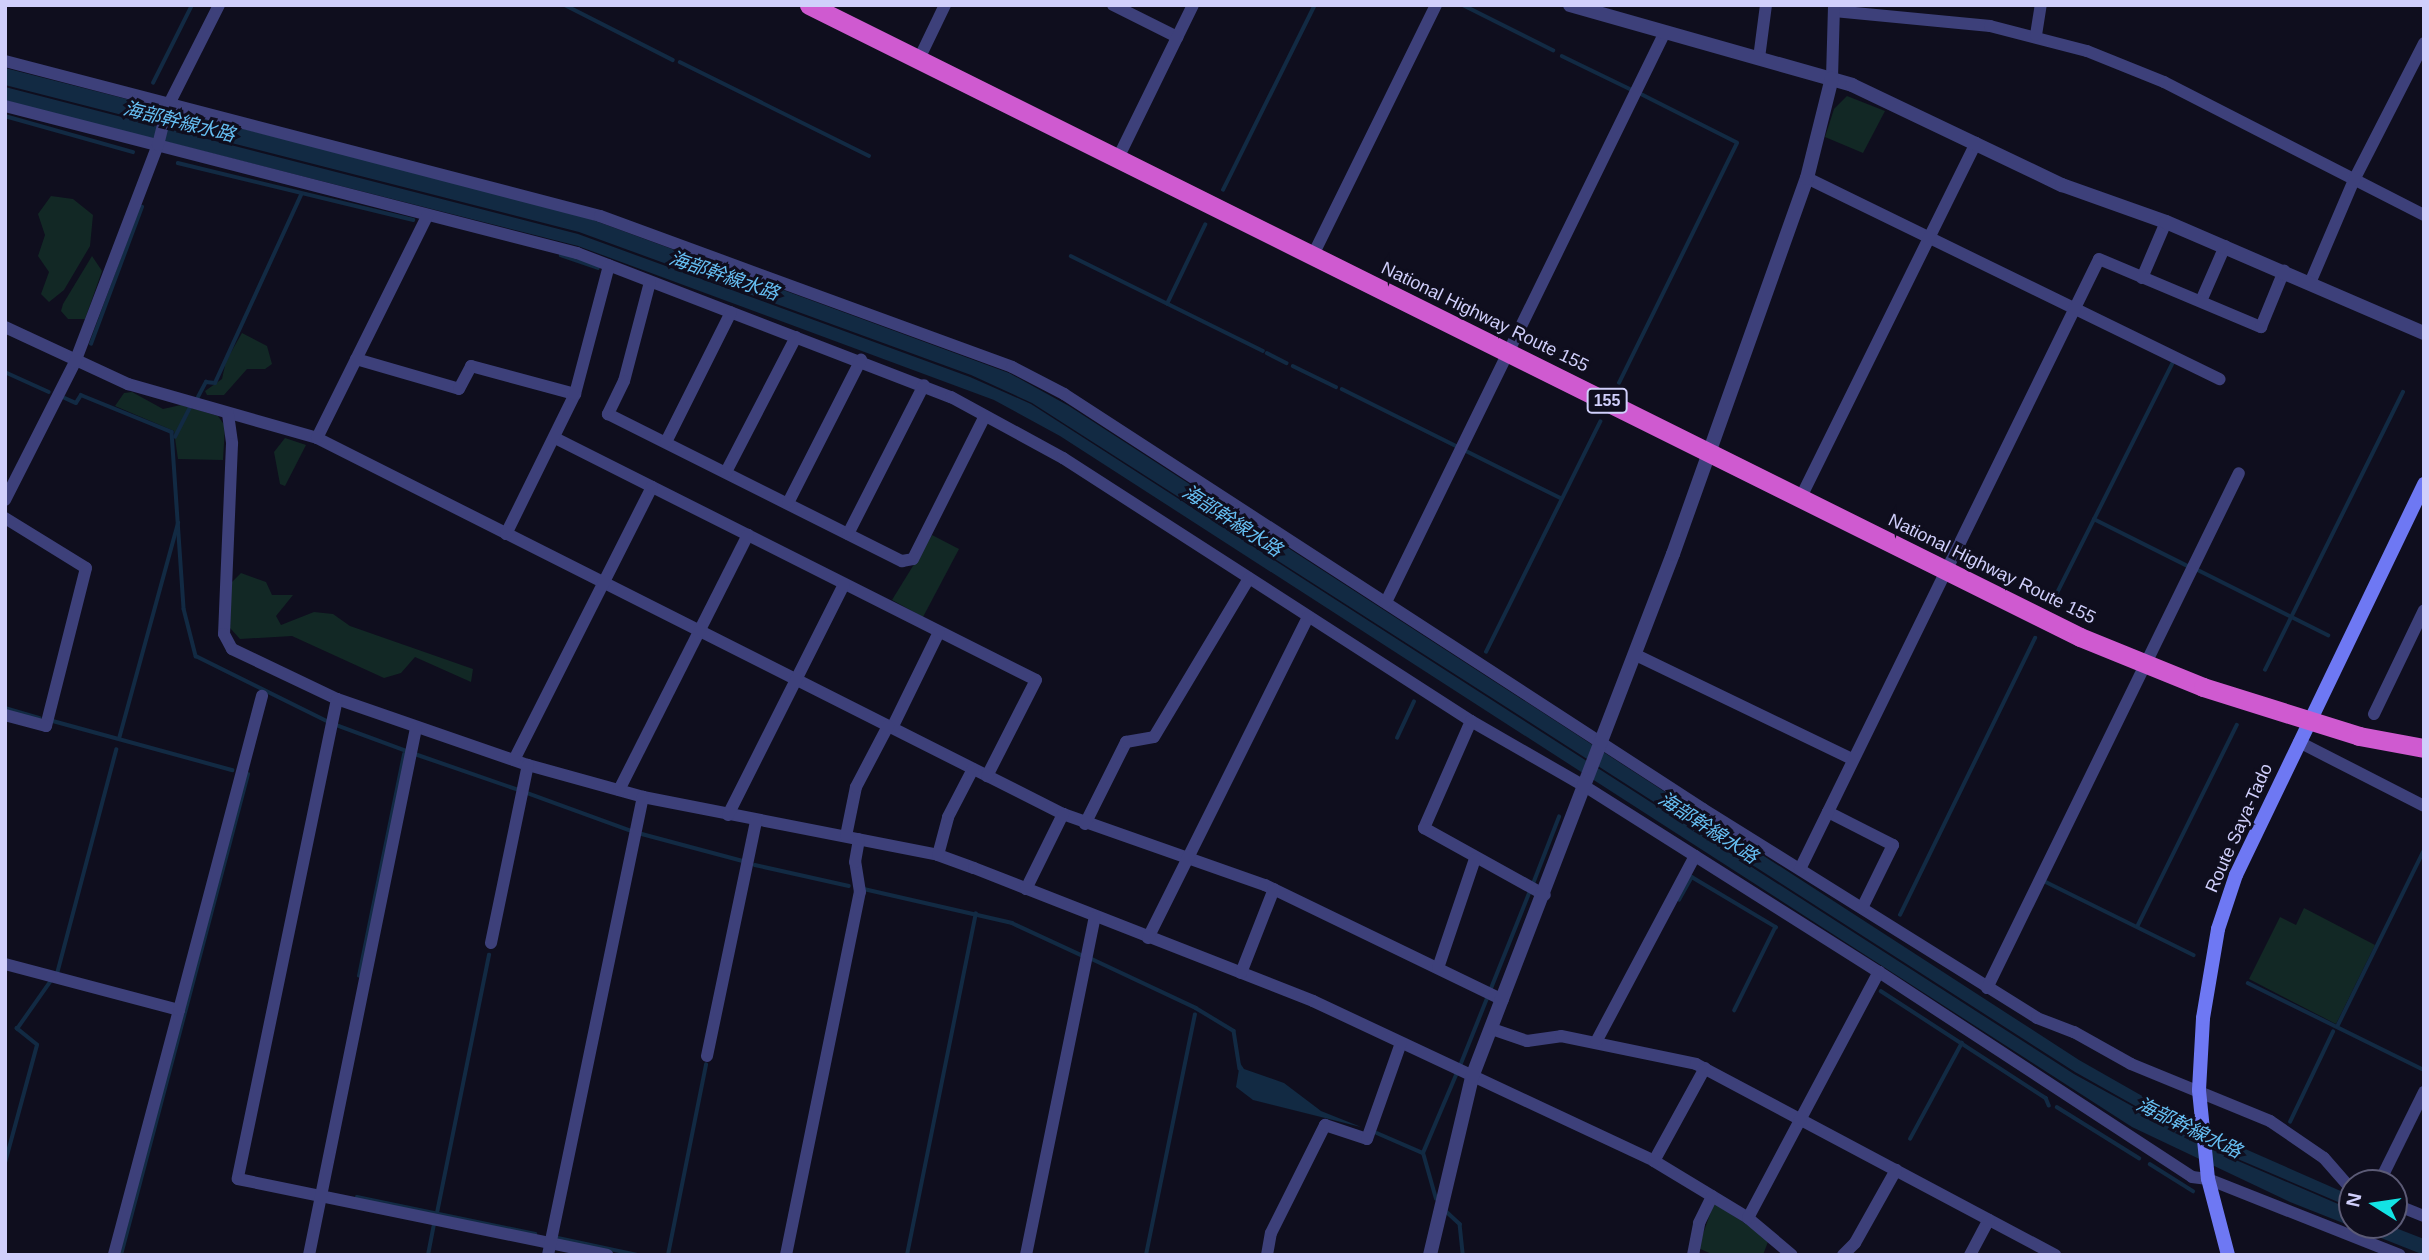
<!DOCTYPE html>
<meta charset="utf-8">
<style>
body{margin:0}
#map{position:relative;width:2429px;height:1260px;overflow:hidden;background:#0f0e1e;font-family:Helvetica,"Noto Sans JP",sans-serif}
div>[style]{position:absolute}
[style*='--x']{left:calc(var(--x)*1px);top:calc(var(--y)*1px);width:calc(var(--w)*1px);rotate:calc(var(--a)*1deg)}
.green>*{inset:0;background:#122825}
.water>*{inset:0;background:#122a43}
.stream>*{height:3.5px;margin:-1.75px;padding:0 1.75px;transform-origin:1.75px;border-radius:1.75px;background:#122a43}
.minor>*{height:12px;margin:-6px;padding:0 6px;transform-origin:6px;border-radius:6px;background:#3d407a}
.tertiary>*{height:14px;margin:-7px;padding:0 7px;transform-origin:7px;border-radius:7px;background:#3d407a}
.secondary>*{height:14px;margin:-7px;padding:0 7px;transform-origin:7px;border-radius:7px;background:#6e78f3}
.trunk>*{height:19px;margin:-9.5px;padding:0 9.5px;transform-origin:9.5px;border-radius:9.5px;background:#cf5ad0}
span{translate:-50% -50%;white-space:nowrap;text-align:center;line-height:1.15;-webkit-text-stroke:6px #0f0e1e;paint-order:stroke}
.shield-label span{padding:2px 5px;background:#0f0e1e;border:2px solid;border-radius:5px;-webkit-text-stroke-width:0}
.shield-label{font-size:16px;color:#d0cffb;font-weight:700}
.street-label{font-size:18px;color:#d0cffb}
.water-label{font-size:19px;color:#66bff3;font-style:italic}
.frame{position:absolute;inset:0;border:7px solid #d0cffb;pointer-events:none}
.north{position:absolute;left:2338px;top:1169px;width:70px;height:70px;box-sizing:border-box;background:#0f0e1e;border:2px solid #5c5b76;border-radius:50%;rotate:282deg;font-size:19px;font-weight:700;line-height:28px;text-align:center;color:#d0cffb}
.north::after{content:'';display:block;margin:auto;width:24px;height:32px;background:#13e3e4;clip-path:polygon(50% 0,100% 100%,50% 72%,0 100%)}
</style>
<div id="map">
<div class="green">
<div style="clip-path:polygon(1847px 96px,1885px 111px,1863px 153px,1825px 137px,1834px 109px)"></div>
<div style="clip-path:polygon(51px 196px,73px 199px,93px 215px,90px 246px,64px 290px,49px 302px,41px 294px,49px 272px,38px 256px,45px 235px,38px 214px)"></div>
<div style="clip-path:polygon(92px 256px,102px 271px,85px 319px,68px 319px,61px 311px,63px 304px)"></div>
<div style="clip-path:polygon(242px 333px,267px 346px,272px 364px,265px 369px,247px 369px,224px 395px,207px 395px,205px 391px,222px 379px,226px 361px)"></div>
<div style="clip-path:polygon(132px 392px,163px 409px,181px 405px,218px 416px,225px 426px,223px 460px,178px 459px,174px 431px,115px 406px,124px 393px)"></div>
<div style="clip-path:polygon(285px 438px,306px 445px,285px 486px,280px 484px,274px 452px)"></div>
<div style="clip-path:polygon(932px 535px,959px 549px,923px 617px,892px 600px)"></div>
<div style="clip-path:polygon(241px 573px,266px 582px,272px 595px,293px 595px,276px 616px,281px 625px,314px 612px,333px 614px,350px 626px,473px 669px,471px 682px,415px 657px,401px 673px,384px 678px,292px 636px,240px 639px,230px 628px,231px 583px)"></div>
<div style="clip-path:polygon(2304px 908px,2375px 945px,2336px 1024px,2249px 979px,2280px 917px,2296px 925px)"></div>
<div style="clip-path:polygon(1714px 1203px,1769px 1239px,1763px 1255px,1714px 1255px,1698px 1248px)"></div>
</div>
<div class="water">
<div style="clip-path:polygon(5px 68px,574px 213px,1009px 373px,1069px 406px,2079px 1060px,2202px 1130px,2352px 1196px,2352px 1208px,2205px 1145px,2075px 1072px,1032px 403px,971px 375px,579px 232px,5px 85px)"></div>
<div style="clip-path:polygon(5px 87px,578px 234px,970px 377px,1031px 404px,2074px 1074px,2208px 1148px,2352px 1210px,2352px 1225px,2388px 1225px,2424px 1239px,2424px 1255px,2290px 1202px,2132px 1127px,1060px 436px,994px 400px,578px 246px,5px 101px)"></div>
<div style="clip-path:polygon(1240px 1063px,1244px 1069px,1284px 1083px,1321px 1111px,1361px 1127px,1253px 1100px,1236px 1087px)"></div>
</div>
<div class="stream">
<div style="--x:565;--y:5;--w:121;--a:27"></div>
<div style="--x:1463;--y:5;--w:101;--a:26.6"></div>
<div style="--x:1562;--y:56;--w:78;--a:25.9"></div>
<div style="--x:680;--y:62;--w:211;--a:26.4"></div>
<div style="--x:153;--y:83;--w:87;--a:-63.4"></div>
<div style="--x:5;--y:116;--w:133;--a:15.7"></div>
<div style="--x:178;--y:163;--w:242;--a:13.6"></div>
<div style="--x:1223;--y:190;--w:207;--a:-63.6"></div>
<div style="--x:561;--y:255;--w:39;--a:19"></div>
<div style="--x:1071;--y:256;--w:214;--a:26.3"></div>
<div style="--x:1167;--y:304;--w:88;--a:-64.3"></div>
<div style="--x:91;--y:344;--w:146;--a:-69.6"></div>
<div style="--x:1267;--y:353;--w:22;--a:27"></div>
<div style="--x:1293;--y:366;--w:48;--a:26"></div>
<div style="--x:5;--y:372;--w:48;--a:24.4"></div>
<div style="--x:1619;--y:383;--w:267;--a:-63.8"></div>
<div style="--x:1737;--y:143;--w:106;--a:-153.2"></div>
<div style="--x:1342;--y:389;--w:245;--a:26.5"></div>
<div style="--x:198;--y:397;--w:17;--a:-62"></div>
<div style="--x:206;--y:382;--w:9;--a:6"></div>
<div style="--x:215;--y:383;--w:207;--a:-65.4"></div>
<div style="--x:65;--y:398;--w:12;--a:24"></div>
<div style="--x:76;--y:403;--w:9;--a:-58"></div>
<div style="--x:81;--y:395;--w:98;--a:22.1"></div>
<div style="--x:172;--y:432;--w:177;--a:86.1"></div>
<div style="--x:184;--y:609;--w:49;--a:75.7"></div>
<div style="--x:196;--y:656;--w:148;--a:26.4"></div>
<div style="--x:175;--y:437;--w:33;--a:-63"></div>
<div style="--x:2094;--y:519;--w:107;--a:26.6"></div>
<div style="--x:2196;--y:569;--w:148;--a:26.6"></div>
<div style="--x:2053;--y:601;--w:270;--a:-63.3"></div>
<div style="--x:1486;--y:652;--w:257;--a:-63.6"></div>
<div style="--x:2265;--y:670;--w:310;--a:-63.6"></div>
<div style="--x:5;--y:708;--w:36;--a:16"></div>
<div style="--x:53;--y:721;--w:186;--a:15.3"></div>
<div style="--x:336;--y:725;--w:76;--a:20.1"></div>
<div style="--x:1397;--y:738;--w:40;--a:-65"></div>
<div style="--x:119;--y:739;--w:224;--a:-74.7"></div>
<div style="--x:415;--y:754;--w:107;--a:19.1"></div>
<div style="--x:527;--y:793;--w:109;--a:19.9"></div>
<div style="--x:642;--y:834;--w:105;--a:15"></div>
<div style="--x:755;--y:865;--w:96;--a:12.6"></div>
<div style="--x:2044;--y:881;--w:167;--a:26.3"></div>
<div style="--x:1533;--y:884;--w:72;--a:-68.8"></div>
<div style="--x:864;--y:889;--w:152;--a:12.9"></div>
<div style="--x:1012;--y:923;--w:76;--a:24.9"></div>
<div style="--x:1679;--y:900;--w:26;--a:-61"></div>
<div style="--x:1692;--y:877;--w:98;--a:30.8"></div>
<div style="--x:1776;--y:927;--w:93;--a:116.3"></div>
<div style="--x:1900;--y:915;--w:308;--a:-64"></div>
<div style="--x:2137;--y:927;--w:225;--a:-63.7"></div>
<div style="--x:1092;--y:959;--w:115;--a:25.2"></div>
<div style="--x:1196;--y:1008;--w:44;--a:31.2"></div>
<div style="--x:1234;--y:1031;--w:38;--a:81"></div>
<div style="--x:57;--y:974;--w:232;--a:-75.2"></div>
<div style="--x:359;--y:976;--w:226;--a:-78.5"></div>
<div style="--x:2248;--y:983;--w:196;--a:26.3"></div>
<div style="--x:1881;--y:991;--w:197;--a:33"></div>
<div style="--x:2046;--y:1098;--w:8;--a:67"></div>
<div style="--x:2337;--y:1027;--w:197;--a:-63.8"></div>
<div style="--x:1460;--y:1066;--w:188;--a:-68.2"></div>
<div style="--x:2057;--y:1107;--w:97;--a:31.9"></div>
<div style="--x:2290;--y:1122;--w:100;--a:-64.5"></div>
<div style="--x:1377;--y:1133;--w:50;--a:23.5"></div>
<div style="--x:1910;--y:1139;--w:109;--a:-61.6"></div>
<div style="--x:5;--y:1163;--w:122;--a:-74.8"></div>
<div style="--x:37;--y:1045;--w:26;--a:-141"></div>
<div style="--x:17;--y:1029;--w:57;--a:-54.9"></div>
<div style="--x:2150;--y:1164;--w:51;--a:32.1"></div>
<div style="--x:357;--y:1197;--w:182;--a:11.7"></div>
<div style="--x:1436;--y:1199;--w:48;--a:-105.8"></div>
<div style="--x:1423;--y:1153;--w:87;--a:-67"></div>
<div style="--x:1447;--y:1212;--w:18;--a:43"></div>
<div style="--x:1460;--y:1224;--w:31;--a:84"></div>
<div style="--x:437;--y:1213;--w:263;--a:-78.6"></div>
<div style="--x:558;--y:1238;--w:82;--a:12"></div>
<div style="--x:121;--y:1255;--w:497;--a:-75.2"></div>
<div style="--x:428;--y:1255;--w:31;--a:-79"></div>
<div style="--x:668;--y:1255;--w:194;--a:-78.7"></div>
<div style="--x:907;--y:1255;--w:348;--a:-78.6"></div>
<div style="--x:1146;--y:1255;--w:245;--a:-78.5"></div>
</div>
<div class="minor">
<div style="--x:1113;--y:5;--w:72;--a:26.6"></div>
<div style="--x:1834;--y:11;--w:157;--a:5.5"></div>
<div style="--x:1990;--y:26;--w:100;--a:14.5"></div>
<div style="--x:2087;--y:51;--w:83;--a:21.9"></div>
<div style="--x:2164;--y:82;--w:292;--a:27.1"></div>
<div style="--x:2036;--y:35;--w:30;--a:-81"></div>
<div style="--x:1759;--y:58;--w:53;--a:-82.5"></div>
<div style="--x:919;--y:59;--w:60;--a:-64.3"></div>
<div style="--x:5;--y:61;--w:615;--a:14.6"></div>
<div style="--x:600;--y:216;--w:439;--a:20.1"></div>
<div style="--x:1012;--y:367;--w:59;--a:27.4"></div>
<div style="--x:1064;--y:394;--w:762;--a:33"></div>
<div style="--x:1703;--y:809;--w:394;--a:32"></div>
<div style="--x:2037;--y:1018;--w:40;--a:21"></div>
<div style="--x:2074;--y:1032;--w:65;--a:29.3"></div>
<div style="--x:2131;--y:1064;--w:150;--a:22.3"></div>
<div style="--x:2270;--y:1121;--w:65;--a:34.4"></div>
<div style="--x:2324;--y:1158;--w:43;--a:48.8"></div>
<div style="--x:1832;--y:78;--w:72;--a:-88.4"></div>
<div style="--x:5;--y:106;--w:591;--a:14.41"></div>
<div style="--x:577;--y:253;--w:401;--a:21.1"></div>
<div style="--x:951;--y:397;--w:128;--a:28.6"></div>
<div style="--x:1063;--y:458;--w:485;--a:32.8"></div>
<div style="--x:1471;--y:721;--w:133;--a:29.9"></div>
<div style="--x:1586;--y:787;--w:347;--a:32.3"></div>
<div style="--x:1879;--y:972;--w:374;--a:33.2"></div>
<div style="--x:2192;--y:1177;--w:16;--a:7"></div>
<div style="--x:2208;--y:1179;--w:206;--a:21.6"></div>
<div style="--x:1118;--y:158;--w:170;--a:-63.9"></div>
<div style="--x:1807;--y:178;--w:459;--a:26"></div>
<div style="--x:1313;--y:255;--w:279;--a:-63.8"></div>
<div style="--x:2142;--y:278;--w:61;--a:-66.8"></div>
<div style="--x:650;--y:282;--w:102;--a:104.7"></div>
<div style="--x:624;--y:381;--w:37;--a:116"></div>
<div style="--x:608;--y:414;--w:329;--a:26.6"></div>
<div style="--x:902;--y:561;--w:11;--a:-10"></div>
<div style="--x:913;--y:559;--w:160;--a:-63.3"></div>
<div style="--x:2310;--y:283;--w:112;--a:-66.9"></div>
<div style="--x:2354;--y:180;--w:154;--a:-62.9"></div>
<div style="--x:2201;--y:301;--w:60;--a:-66.4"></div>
<div style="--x:5;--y:327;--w:136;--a:24.9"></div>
<div style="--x:128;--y:384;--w:197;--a:15.9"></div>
<div style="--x:317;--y:438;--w:835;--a:26.75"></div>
<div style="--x:1063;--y:814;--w:214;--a:19.4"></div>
<div style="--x:1265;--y:885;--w:264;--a:25.8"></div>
<div style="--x:356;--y:359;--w:107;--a:16.2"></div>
<div style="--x:459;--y:389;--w:26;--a:-62"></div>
<div style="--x:471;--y:366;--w:108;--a:15.1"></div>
<div style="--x:228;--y:414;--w:30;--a:82"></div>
<div style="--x:232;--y:444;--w:190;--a:92.4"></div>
<div style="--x:224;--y:634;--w:17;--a:62"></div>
<div style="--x:232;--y:649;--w:116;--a:25.5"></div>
<div style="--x:337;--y:699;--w:202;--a:19.1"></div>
<div style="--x:528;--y:765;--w:119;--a:15.5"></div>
<div style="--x:643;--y:797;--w:301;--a:11.1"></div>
<div style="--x:938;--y:855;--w:38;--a:20"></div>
<div style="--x:974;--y:868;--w:364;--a:21.4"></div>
<div style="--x:1313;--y:1001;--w:377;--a:25.1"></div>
<div style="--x:1654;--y:1161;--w:110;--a:31.2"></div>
<div style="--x:1748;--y:1218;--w:57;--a:40.1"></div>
<div style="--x:317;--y:438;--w:248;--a:-63.6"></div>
<div style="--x:557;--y:439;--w:536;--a:26.71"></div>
<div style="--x:1036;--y:680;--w:108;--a:117"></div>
<div style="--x:666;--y:442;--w:145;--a:-63.4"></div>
<div style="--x:726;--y:472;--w:152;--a:-62.6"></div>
<div style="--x:1801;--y:497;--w:395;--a:-63.7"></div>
<div style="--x:5;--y:500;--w:155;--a:-63.1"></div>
<div style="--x:75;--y:362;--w:232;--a:-69.1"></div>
<div style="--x:158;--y:145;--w:38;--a:-76"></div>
<div style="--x:167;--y:108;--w:115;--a:-63.2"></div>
<div style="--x:788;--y:503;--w:161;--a:-63"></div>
<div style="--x:5;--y:518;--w:95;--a:31.7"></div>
<div style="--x:86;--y:568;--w:163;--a:104.2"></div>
<div style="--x:46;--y:726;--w:42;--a:-165"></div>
<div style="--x:506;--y:534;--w:156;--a:-63.8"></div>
<div style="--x:575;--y:394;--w:133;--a:-75.2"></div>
<div style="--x:848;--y:534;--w:167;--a:-63"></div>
<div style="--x:1386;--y:602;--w:635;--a:-63.92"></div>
<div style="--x:1636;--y:655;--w:240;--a:25.7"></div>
<div style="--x:337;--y:699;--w:490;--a:101.7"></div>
<div style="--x:238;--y:1179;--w:377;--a:11.6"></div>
<div style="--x:2374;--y:714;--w:115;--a:-64.3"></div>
<div style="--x:1471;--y:721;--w:117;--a:113.7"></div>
<div style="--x:1424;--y:828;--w:138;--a:29"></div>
<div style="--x:892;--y:728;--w:107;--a:-63.9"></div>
<div style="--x:2299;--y:742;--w:140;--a:27.1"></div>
<div style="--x:514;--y:760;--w:306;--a:-63.2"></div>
<div style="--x:619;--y:790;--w:286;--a:-63.2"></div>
<div style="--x:1828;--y:812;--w:73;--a:26.9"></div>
<div style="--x:1893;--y:845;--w:70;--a:116.2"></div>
<div style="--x:728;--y:815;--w:258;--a:-63.3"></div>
<div style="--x:1085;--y:824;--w:92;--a:-63.4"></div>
<div style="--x:1126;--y:742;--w:28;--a:-10"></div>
<div style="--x:1154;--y:737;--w:185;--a:-59.1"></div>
<div style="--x:846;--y:836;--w:50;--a:-78.5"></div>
<div style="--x:856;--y:787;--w:69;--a:-62.3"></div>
<div style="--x:938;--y:855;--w:39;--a:-75"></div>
<div style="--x:948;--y:817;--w:54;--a:-62.5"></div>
<div style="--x:1800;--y:869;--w:679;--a:-63.89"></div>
<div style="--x:2099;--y:259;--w:176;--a:22.8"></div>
<div style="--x:2261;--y:327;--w:61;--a:-67.7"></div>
<div style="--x:1026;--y:889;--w:84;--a:-63.7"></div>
<div style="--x:1148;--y:938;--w:359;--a:-63.5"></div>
<div style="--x:491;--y:943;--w:182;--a:-78.3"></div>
<div style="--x:5;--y:964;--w:180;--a:14.8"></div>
<div style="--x:179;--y:1010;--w:253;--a:104.9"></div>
<div style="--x:1438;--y:968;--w:115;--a:-71.3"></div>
<div style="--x:1241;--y:973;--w:90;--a:-68.6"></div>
<div style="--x:1987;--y:988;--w:573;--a:-63.93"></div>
<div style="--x:179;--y:1010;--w:325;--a:-75.2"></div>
<div style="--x:1492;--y:1029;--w:37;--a:19"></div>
<div style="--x:1527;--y:1041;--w:34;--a:-8"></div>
<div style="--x:1561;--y:1036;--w:138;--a:11.7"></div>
<div style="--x:1696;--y:1064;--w:407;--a:28"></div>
<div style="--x:1596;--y:1042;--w:211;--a:-62"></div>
<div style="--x:707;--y:1056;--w:240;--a:-78.2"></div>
<div style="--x:1654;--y:1161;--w:106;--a:-61.3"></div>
<div style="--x:2379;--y:1183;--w:102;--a:-63.7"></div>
<div style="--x:2394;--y:1204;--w:32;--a:22"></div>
<div style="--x:1748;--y:1218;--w:279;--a:-62"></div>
<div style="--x:309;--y:1255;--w:538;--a:-78.52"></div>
<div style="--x:548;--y:1255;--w:468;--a:-78.3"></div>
<div style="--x:786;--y:1255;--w:370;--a:-78.5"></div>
<div style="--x:860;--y:892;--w:30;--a:-99"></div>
<div style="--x:855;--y:862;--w:23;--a:-80"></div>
<div style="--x:1026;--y:1255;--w:345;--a:-78.5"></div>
<div style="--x:1267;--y:1255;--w:22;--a:-80"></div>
<div style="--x:1271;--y:1233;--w:121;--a:-63.4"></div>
<div style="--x:1325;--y:1125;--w:44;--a:18.4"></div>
<div style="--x:1367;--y:1139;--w:102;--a:-70.5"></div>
<div style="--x:1693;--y:1255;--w:33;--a:-79"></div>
<div style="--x:1699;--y:1223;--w:30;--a:-64"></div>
<div style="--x:1843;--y:1255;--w:17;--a:-45"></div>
<div style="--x:1855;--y:1243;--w:84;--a:-60.7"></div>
<div style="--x:1970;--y:1255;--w:40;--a:-62"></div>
</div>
<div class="tertiary">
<div style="--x:1570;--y:5;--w:293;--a:15.8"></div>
<div style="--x:1852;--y:85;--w:233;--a:25.5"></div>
<div style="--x:2062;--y:185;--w:110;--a:19.6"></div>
<div style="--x:2166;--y:222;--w:281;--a:23.3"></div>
<div style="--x:1430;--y:1255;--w:183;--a:-76.7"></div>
<div style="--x:1472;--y:1077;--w:560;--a:-68.98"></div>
<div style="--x:1673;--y:554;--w:399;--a:-70.4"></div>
<div style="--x:1807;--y:178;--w:103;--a:-76"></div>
</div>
<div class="secondary">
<div style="--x:2228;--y:1255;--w:79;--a:-104.7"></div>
<div style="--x:2208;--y:1179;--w:89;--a:-95.8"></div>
<div style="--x:2199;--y:1090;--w:72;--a:-86.8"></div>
<div style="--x:2203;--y:1018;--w:90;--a:-80.4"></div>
<div style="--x:2218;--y:929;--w:57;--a:-71.6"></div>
<div style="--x:2236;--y:875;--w:434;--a:-64.3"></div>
</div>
<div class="trunk">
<div style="--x:809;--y:5;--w:1419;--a:26.44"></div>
<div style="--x:2080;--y:637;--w:133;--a:22.1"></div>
<div style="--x:2203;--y:687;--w:164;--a:17.4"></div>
<div style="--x:2359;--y:736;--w:66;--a:10.5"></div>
</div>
<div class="shield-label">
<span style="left:1607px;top:401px">155</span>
</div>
<div class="street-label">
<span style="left:1485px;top:317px;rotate:26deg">National Highway Route 155</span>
<span style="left:1992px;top:569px;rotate:26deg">National Highway Route 155</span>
<span style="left:2239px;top:828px;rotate:-66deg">Route Saya-Tado</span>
</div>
<div class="water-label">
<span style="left:179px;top:122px;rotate:14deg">海部幹線水路</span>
<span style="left:724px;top:276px;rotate:19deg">海部幹線水路</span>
<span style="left:1232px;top:521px;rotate:33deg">海部幹線水路</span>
<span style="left:1708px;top:828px;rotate:33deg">海部幹線水路</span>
<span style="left:2189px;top:1128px;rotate:26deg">海部幹線水路</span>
</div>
<div class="frame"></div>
<div class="north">N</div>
</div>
